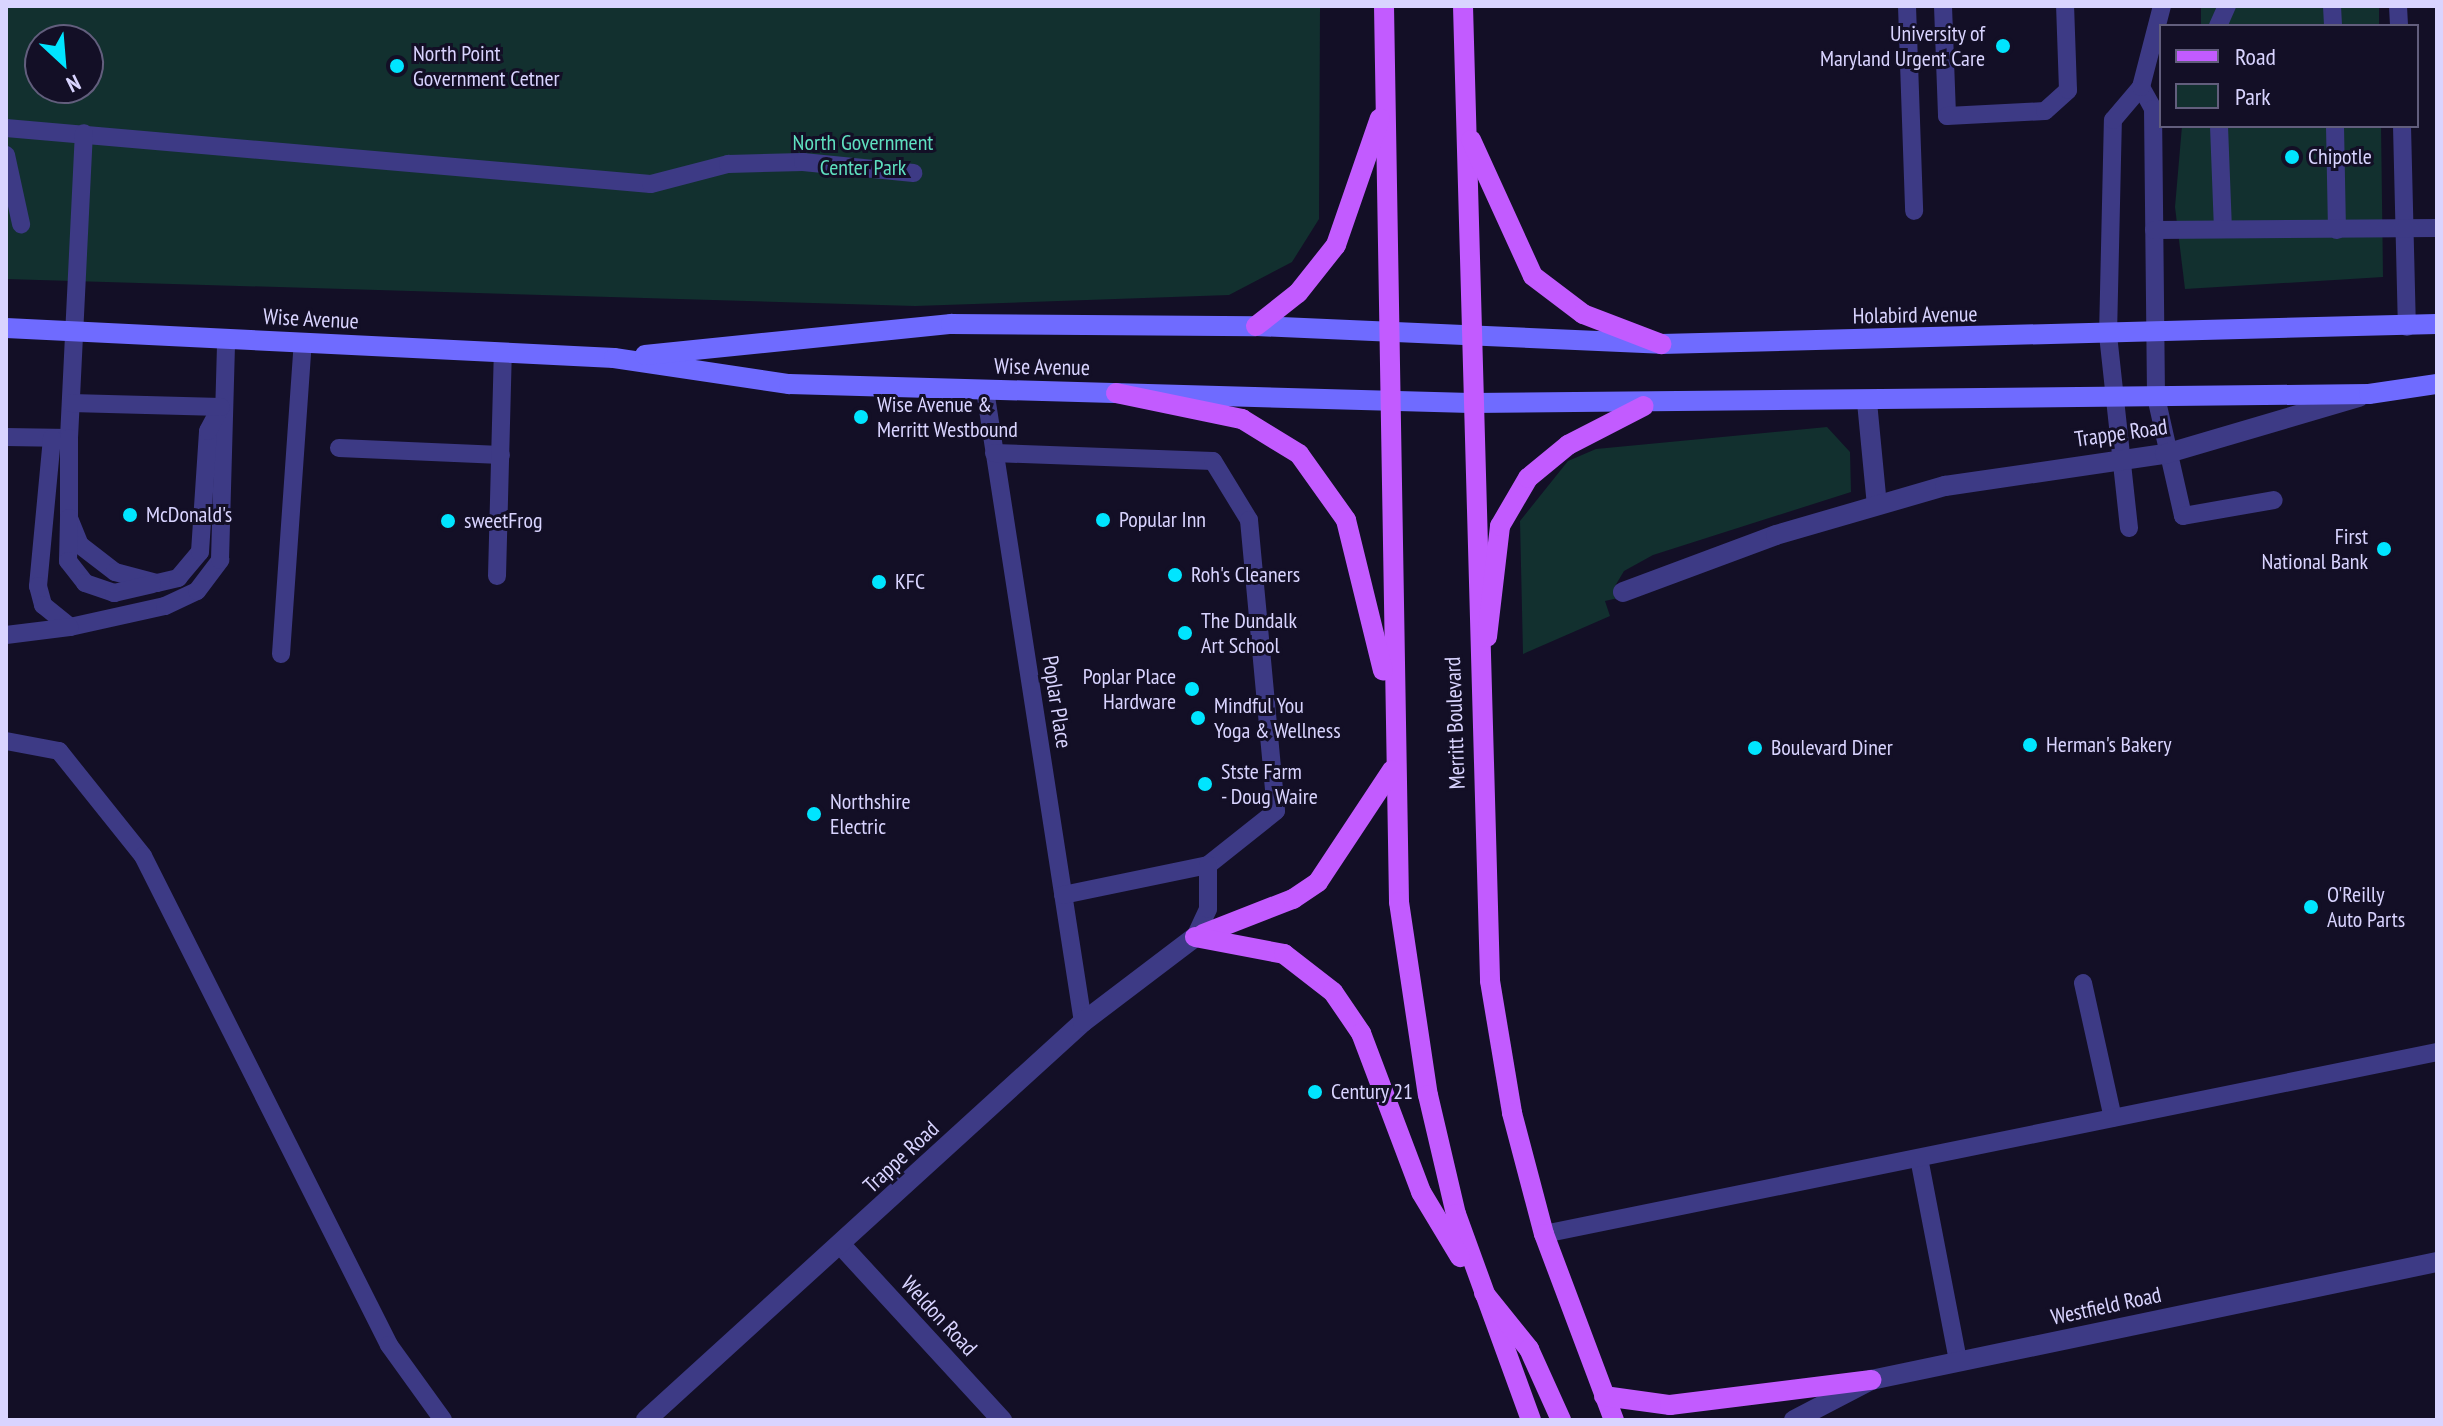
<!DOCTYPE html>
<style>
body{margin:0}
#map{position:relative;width:2443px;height:1426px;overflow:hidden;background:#130f26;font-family:"PT Sans Narrow",sans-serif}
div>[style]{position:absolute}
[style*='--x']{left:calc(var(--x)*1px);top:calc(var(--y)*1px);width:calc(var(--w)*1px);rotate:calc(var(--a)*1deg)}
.green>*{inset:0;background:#12302f;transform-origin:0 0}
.service>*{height:18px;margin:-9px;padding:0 9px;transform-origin:9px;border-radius:9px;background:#3d3a85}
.minor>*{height:20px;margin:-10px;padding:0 10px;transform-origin:10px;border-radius:10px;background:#3d3a85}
.tertiary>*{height:20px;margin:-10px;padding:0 10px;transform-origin:10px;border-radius:10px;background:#3d3a85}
.secondary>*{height:20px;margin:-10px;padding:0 10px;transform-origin:10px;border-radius:10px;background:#6f6bff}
.primary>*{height:20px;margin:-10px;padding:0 10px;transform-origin:10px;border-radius:10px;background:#c25bff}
.dots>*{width:22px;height:22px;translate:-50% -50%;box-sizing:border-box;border:4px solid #130f26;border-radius:50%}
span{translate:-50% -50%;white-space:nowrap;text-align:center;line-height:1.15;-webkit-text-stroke:6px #130f26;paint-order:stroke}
.poi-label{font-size:22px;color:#d9d4ff}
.right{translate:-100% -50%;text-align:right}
.left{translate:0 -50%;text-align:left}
.park-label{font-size:22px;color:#5fe0c0}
.street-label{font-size:22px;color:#d9d4ff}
.frame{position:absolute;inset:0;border:8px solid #d9d4ff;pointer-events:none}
.legend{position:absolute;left:2159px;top:24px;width:260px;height:104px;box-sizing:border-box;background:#130f26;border:2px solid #625e7d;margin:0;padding:10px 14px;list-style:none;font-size:24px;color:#d9d4ff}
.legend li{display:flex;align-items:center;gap:16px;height:40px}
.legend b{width:40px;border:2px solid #625e7d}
.north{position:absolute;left:24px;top:24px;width:80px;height:80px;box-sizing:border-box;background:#130f26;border:2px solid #625e7d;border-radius:50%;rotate:154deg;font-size:22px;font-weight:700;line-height:32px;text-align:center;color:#d9d4ff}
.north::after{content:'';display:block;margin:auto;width:28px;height:36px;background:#00e5ff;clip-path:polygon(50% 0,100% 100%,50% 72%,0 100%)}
</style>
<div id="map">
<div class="green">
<div style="clip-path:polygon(evenodd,6px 6px,1320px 6px,1319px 219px,1292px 262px,1229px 295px,915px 306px,6px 279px,6px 6px,40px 40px,88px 40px,88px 88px,40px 88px,40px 40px)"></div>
<div style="left:2201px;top:6px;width:178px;height:20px"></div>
<div style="clip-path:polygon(2182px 126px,2381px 126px,2383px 277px,2185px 289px,2175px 207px)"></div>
<div style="clip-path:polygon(1827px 427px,1850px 452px,1851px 492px,1653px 555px,1624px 571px,1615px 586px,1618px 598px,1605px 601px,1610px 616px,1523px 654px,1520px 521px,1568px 461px,1596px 449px)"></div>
</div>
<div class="service">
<div style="--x:1907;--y:6;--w:205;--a:88"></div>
<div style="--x:1943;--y:6;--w:110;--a:87.9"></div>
<div style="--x:1947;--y:116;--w:98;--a:-2.9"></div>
<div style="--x:2045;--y:111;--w:31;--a:-42"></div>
<div style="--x:2068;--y:90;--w:84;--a:-92"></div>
<div style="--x:2332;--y:6;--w:20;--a:87"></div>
<div style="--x:2398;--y:6;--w:20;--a:87"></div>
<div style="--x:2218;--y:26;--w:22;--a:-66"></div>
<div style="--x:2141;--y:87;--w:25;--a:61"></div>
<div style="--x:2153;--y:109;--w:288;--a:89.4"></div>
<div style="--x:2156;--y:397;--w:122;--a:77.2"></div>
<div style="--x:2183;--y:516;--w:92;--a:-10"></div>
<div style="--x:2219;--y:126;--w:103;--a:87.8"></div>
<div style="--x:2335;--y:126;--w:104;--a:88.9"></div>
<div style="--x:2402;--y:126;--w:201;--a:88.6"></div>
<div style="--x:6;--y:128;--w:647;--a:4.96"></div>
<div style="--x:651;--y:184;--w:80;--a:-14.6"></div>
<div style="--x:728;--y:164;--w:75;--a:-1.5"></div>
<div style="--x:803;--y:162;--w:111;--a:5.7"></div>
<div style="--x:6;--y:155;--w:71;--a:77.7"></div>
<div style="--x:2154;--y:230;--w:283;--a:-0.4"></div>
<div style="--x:985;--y:390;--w:640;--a:81.19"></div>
<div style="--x:6;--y:437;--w:63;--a:0.9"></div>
<div style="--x:69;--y:438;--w:305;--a:-87.2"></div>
<div style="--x:52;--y:438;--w:149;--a:95.4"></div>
<div style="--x:38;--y:586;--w:20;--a:75"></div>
<div style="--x:43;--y:605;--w:35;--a:39"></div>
<div style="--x:70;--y:627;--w:97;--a:-12.5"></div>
<div style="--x:165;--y:606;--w:35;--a:-25"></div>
<div style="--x:197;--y:591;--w:39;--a:-53"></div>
<div style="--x:220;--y:560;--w:221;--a:-88.4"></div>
<div style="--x:69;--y:438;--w:80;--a:90"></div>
<div style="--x:69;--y:518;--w:29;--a:68"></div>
<div style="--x:80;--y:545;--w:44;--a:37.6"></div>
<div style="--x:115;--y:572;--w:43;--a:14.7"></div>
<div style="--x:157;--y:583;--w:22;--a:-13"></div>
<div style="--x:178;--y:578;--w:34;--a:-50"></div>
<div style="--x:200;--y:552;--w:121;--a:-86.2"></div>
<div style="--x:208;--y:431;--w:27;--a:-62"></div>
<div style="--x:221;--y:407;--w:150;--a:-178.5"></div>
<div style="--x:339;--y:448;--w:162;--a:2.5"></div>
<div style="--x:994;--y:453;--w:219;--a:2.1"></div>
<div style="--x:1213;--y:461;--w:69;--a:58.6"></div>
<div style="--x:1249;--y:520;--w:292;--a:84.7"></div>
<div style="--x:1276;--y:811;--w:87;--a:141.5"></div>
<div style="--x:1208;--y:865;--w:148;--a:168.3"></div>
<div style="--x:69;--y:518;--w:43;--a:91.3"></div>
<div style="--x:68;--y:561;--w:28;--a:52"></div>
<div style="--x:85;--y:583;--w:31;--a:19"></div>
<div style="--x:114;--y:593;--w:39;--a:-13"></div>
<div style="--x:2129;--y:528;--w:193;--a:-96.2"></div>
<div style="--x:2108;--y:336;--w:216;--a:-88.7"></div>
<div style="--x:2113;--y:120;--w:43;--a:-49.7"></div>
<div style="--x:2141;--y:87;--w:84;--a:-75.5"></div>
<div style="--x:497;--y:576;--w:224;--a:-88.5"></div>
<div style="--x:6;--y:635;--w:64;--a:-7.1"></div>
<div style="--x:281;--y:654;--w:312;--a:-86"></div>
<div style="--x:6;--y:741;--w:54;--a:10.7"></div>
<div style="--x:59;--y:751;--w:134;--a:51.3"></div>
<div style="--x:143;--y:856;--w:547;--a:63.29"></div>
<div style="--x:389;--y:1345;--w:92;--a:54.2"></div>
<div style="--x:1195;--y:937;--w:31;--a:-65"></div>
<div style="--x:1208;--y:909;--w:44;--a:-90"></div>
<div style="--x:2083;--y:983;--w:138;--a:77.5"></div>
<div style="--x:1919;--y:1158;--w:207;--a:79.1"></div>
<div style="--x:1544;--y:1234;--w:911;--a:-11.52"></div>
</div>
<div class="minor">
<div style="--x:1867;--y:402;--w:103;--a:84.5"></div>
<div style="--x:1623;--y:592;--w:163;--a:-20.4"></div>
<div style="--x:1776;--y:535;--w:176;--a:-16.2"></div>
<div style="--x:1945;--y:486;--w:222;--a:-8.3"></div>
<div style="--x:2165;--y:454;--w:202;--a:-16.4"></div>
<div style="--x:841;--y:1245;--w:238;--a:47.4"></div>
<div style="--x:1794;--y:1420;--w:87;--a:-27.5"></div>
<div style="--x:1871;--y:1380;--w:578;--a:-11.78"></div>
</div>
<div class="tertiary">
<div style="--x:646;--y:1420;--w:591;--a:-42.33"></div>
<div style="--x:1083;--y:1022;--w:141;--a:-37.2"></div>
</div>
<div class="secondary">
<div style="--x:6;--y:328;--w:609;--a:2.82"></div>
<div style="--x:614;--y:358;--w:177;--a:8.5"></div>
<div style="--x:789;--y:384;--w:682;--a:1.6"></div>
<div style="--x:1471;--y:403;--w:898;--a:-0.57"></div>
<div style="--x:2369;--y:394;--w:69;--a:-8.4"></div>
<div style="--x:645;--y:355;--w:308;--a:-5.8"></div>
<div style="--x:951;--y:324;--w:305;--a:0.4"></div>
<div style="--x:1256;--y:326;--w:405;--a:2.5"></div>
<div style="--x:1661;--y:344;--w:776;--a:-1.48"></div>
</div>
<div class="primary">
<div style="--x:1384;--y:6;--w:896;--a:89.04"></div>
<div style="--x:1399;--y:902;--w:195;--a:81.5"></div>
<div style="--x:1428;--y:1095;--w:122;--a:76.8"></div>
<div style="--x:1456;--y:1214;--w:219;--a:70"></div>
<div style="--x:1463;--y:6;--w:975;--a:88.41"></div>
<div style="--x:1490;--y:981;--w:134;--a:80.5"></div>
<div style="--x:1512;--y:1113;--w:125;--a:75.2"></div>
<div style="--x:1544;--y:1234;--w:199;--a:69.4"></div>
<div style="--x:1471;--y:140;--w:149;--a:65.5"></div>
<div style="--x:1533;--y:276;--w:63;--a:37.2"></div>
<div style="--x:1583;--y:314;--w:84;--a:21"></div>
<div style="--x:1256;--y:326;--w:53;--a:-38.2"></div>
<div style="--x:1298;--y:293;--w:61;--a:-51.6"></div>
<div style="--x:1336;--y:245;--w:134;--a:-70.9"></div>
<div style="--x:1116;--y:393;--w:129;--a:11.7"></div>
<div style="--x:1242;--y:419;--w:67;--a:31.6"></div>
<div style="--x:1299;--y:454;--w:81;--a:54.5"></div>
<div style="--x:1346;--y:520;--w:155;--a:76.2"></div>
<div style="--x:1487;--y:637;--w:112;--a:-83.3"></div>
<div style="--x:1500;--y:526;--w:56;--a:-59.7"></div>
<div style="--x:1528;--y:478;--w:52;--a:-39.5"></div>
<div style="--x:1568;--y:445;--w:85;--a:-27.2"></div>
<div style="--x:1203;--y:934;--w:97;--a:-21.3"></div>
<div style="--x:1293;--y:899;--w:30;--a:-34"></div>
<div style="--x:1318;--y:882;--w:134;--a:-56.5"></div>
<div style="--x:1195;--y:937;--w:91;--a:10.8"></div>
<div style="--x:1284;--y:954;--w:62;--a:37.8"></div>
<div style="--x:1333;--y:992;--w:50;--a:55.7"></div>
<div style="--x:1361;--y:1033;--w:170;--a:69.3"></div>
<div style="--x:1421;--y:1192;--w:76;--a:59"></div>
<div style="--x:1484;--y:1293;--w:72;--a:51.2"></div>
<div style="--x:1529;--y:1349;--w:78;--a:65.7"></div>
<div style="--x:1604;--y:1396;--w:67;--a:7.8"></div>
<div style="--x:1670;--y:1405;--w:203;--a:-7.1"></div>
</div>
<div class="dots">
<div style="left:2003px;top:46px;background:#00e5ff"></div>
<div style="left:397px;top:66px;background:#00e5ff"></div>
<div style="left:2292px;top:157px;background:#00e5ff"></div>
<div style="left:861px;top:417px;background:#00e5ff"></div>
<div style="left:130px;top:515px;background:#00e5ff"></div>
<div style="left:1103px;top:520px;background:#00e5ff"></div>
<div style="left:448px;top:521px;background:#00e5ff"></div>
<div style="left:2384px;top:549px;background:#00e5ff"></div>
<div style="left:1175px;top:575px;background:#00e5ff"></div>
<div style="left:879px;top:582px;background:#00e5ff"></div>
<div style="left:1185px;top:633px;background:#00e5ff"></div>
<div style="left:1192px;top:689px;background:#00e5ff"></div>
<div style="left:1198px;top:718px;background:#00e5ff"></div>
<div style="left:2030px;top:745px;background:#00e5ff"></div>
<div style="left:1755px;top:748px;background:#00e5ff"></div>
<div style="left:1205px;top:784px;background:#00e5ff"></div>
<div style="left:814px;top:814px;background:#00e5ff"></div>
<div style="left:2311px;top:907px;background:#00e5ff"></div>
<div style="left:1315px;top:1092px;background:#00e5ff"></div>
</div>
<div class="poi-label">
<span class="right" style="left:1985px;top:46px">University of<br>Maryland Urgent Care</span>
<span class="left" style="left:413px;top:66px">North Point<br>Government Cetner</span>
<span class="left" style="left:2308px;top:157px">Chipotle</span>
<span class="left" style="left:877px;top:417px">Wise Avenue &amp;<br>Merritt Westbound</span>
<span class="left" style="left:146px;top:515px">McDonald's</span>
<span class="left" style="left:1119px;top:520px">Popular Inn</span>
<span class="left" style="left:464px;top:521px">sweetFrog</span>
<span class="right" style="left:2368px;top:549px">First<br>National Bank</span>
<span class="left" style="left:1191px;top:575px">Roh's Cleaners</span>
<span class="left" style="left:895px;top:582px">KFC</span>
<span class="left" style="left:1201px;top:633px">The Dundalk<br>Art School</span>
<span class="right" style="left:1176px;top:689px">Poplar Place<br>Hardware</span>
<span class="left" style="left:1214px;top:718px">Mindful You<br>Yoga &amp; Wellness</span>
<span class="left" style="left:2046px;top:745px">Herman's Bakery</span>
<span class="left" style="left:1771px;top:748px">Boulevard Diner</span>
<span class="left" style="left:1221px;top:784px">Stste Farm<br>- Doug Waire</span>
<span class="left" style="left:830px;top:814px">Northshire<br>Electric</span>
<span class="left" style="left:2327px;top:907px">O'Reilly<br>Auto Parts</span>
<span class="left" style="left:1331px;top:1092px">Century 21</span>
</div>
<div class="park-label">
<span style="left:863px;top:155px">North Government<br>Center Park</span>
</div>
<div class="street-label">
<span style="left:1915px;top:315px;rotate:-1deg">Holabird Avenue</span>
<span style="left:311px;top:319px;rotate:3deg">Wise Avenue</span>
<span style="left:1042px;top:367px;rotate:1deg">Wise Avenue</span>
<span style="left:2121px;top:433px;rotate:-8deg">Trappe Road</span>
<span style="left:1057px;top:702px;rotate:81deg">Poplar Place</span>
<span style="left:1455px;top:723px;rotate:-92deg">Merritt Boulevard</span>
<span style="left:901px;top:1157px;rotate:-43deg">Trappe Road</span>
<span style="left:2106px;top:1306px;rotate:-12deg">Westfield Road</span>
<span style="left:939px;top:1316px;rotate:47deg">Weldon Road</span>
</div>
<div class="frame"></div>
<ul class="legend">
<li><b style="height:10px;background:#c25bff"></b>Road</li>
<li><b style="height:22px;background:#12302f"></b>Park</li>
</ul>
<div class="north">N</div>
</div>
